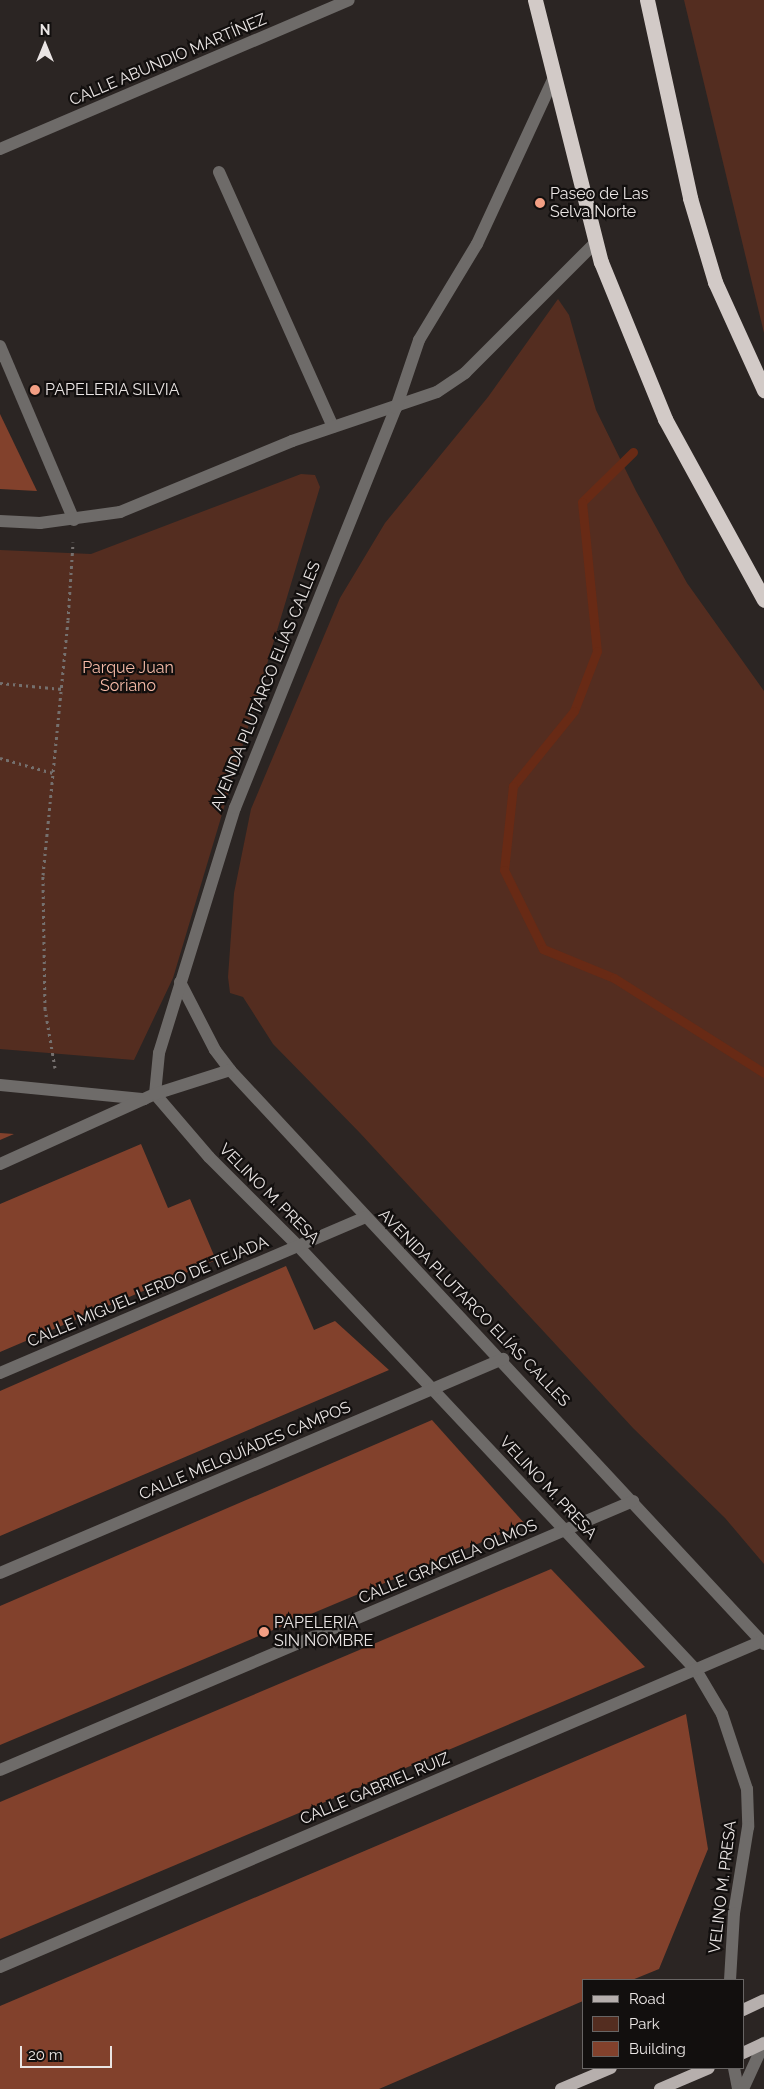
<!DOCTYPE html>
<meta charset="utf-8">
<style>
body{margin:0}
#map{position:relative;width:764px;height:2089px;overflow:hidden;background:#2b2523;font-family:Raleway,sans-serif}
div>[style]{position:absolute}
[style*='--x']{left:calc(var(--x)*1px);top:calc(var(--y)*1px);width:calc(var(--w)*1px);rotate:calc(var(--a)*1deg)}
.green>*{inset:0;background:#542d20}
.stream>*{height:9px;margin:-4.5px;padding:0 4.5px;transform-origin:4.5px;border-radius:4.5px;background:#682a15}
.building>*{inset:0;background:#82412c}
.path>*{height:3px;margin-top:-1.5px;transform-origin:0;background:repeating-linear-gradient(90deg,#75706e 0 2.5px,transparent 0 6.5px)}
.minor>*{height:12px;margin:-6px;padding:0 6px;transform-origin:6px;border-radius:6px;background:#6e6b69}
.major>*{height:12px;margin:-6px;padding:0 6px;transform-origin:6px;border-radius:6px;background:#b6afad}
.highway>*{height:15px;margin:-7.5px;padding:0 7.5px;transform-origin:7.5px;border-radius:7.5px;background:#d2cac7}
.dots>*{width:14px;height:14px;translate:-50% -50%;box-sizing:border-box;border:2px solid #120f0e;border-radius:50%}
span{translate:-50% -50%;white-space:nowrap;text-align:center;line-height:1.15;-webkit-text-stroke:4.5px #120f0e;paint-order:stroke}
.street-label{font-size:16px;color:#eae5e4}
.poi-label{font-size:16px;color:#eae5e4}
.left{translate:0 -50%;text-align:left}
.park-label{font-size:16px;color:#f6baa7}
.legend{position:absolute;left:582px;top:1979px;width:162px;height:90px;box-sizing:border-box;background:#120f0e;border:1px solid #686564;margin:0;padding:6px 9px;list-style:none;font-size:15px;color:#eae5e4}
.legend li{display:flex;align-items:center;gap:10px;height:25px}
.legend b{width:25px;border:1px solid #686564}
.north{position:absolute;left:20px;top:20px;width:50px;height:50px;-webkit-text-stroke:4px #120f0e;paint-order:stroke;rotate:0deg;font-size:14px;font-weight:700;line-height:20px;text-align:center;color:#eae5e4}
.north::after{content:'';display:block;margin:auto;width:18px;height:22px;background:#eae5e4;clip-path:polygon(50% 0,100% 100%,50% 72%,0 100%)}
.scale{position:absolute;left:20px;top:2046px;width:92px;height:22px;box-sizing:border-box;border:2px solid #eae5e4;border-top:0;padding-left:6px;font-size:15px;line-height:18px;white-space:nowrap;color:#eae5e4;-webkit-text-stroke:4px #120f0e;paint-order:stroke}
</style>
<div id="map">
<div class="green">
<div style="clip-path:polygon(684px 0,764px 0,764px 333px)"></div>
<div style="clip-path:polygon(558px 299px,569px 315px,596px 410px,636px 491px,687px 583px,764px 691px,764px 1564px,725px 1518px,633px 1428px,360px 1133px,273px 1044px,243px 997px,230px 993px,228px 977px,234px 893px,251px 809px,340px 598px,385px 523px,488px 397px)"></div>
<div style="clip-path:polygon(301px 474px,315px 475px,320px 487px,173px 978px,134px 1060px,0 1049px,0 550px,91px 554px)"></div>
</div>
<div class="stream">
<div style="--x:633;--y:452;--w:71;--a:135.6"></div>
<div style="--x:582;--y:502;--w:150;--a:84.3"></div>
<div style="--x:597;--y:651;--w:64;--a:111"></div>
<div style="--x:574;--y:711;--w:97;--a:129.1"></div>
<div style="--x:513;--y:786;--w:84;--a:96.1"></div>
<div style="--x:504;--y:870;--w:88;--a:63.7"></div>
<div style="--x:543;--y:949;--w:77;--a:22.2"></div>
<div style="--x:614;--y:978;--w:178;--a:32.3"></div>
</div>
<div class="building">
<div style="clip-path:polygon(0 414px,37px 491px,0 489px)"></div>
<div style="clip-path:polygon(0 1133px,14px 1134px,0 1140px)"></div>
<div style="clip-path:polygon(141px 1144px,168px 1208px,190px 1199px,216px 1260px,0 1352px,0 1204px)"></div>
<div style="clip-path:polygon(286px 1266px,314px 1330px,335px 1321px,389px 1370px,0 1536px,0 1391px)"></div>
<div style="clip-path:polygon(432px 1420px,525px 1524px,0 1745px,0 1606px)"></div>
<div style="clip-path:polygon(551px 1569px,645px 1667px,0 1939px,0 1802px)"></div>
<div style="clip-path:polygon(686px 1714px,708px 1849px,659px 1969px,632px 1980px,583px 1980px,583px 2001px,379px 2089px,0 2089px,0 2006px)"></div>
</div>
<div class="path">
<div style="--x:0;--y:683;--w:62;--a:5.5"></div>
<div style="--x:0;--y:758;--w:55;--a:15.8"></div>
<div style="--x:55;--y:1068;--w:60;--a:-99.6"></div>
<div style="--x:45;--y:1009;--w:134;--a:-90.9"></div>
<div style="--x:43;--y:875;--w:256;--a:-84.4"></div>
<div style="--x:68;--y:620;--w:78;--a:-86.3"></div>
</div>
<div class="minor">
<div style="--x:0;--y:149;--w:379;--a:-23.1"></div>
<div style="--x:219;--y:172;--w:279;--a:65.9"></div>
<div style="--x:0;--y:346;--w:189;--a:67"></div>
<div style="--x:0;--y:521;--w:40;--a:2.9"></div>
<div style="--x:40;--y:523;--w:81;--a:-7.8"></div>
<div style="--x:120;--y:512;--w:186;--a:-22.4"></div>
<div style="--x:292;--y:441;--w:153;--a:-18.7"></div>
<div style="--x:437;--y:392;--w:34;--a:-34"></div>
<div style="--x:465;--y:373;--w:185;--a:-45"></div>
<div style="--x:180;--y:982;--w:76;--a:62.8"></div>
<div style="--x:215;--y:1050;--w:25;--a:53"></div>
<div style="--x:230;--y:1070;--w:784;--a:47.07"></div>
<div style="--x:0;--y:1085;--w:145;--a:5.6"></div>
<div style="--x:155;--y:1094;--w:83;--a:49.4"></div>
<div style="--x:209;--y:1157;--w:126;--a:45"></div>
<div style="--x:298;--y:1246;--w:582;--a:46.81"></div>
<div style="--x:696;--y:1670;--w:51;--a:59.4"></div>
<div style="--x:722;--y:1714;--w:79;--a:71.6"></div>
<div style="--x:747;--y:1789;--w:38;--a:88"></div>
<div style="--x:748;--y:1827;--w:87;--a:99.2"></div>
<div style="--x:734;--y:1913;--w:67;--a:93.4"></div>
<div style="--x:155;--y:1094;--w:41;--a:-84.4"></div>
<div style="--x:159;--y:1053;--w:257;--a:-72.8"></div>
<div style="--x:235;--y:808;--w:431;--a:-68.1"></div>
<div style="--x:396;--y:408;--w:72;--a:-71.3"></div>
<div style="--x:419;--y:340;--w:112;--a:-58.9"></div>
<div style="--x:477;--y:244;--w:184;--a:-65.2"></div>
<div style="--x:0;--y:1164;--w:170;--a:-24.3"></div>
<div style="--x:155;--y:1094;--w:79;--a:-17.7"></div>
<div style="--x:0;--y:1373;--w:397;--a:-23.1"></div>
<div style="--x:0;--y:1573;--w:547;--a:-23.05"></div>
<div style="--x:0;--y:1770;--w:688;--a:-23.02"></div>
<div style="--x:0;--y:1967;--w:829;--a:-23.16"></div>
<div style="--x:734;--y:2068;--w:21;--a:79"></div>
<div style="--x:743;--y:2089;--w:51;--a:-65.5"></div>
</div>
<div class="major">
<div style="--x:743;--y:2010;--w:23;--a:-25"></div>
<div style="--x:743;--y:2053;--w:23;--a:-25"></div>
<div style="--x:561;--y:2089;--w:54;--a:-22.8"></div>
<div style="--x:660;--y:2089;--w:53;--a:-23.2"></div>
</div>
<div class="highway">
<div style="--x:535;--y:0;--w:270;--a:75.9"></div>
<div style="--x:601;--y:262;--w:170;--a:67.8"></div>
<div style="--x:665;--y:419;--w:206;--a:61.3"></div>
<div style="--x:647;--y:0;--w:203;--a:77.7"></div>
<div style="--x:690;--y:198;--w:88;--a:73.4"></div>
<div style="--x:715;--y:282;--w:119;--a:65.6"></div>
</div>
<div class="dots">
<div style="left:540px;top:203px;background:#f39f84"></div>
<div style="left:35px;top:390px;background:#f39f84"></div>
<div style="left:264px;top:1632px;background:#f39f84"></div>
</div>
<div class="street-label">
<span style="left:168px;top:60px;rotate:-23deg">CALLE ABUNDIO MARTÍNEZ</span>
<span style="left:266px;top:686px;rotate:-68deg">AVENIDA PLUTARCO ELÍAS CALLES</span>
<span style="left:269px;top:1194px;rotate:45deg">VELINO M. PRESA</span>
<span style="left:148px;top:1292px;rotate:-23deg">CALLE MIGUEL LERDO DE TEJADA</span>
<span style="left:474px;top:1308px;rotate:46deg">AVENIDA PLUTARCO ELÍAS CALLES</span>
<span style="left:245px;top:1451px;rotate:-23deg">CALLE MELQUÍADES CAMPOS</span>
<span style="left:548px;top:1488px;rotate:47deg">VELINO M. PRESA</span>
<span style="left:448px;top:1562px;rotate:-23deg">CALLE GRACIELA OLMOS</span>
<span style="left:375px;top:1789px;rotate:-23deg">CALLE GABRIEL RUIZ</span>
<span style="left:723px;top:1887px;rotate:-83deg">VELINO M. PRESA</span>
</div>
<div class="poi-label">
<span class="left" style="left:550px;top:203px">Paseo de Las<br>Selva Norte</span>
<span class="left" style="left:45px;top:390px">PAPELERIA SILVIA</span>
<span class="left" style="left:274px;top:1632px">PAPELERIA<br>SIN NOMBRE</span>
</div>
<div class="park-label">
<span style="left:128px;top:677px">Parque Juan<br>Soriano</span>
</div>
<ul class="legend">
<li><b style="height:6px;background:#b6afad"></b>Road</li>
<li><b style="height:14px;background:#542d20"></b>Park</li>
<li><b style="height:14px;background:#82412c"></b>Building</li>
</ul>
<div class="north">N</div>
<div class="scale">20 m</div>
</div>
